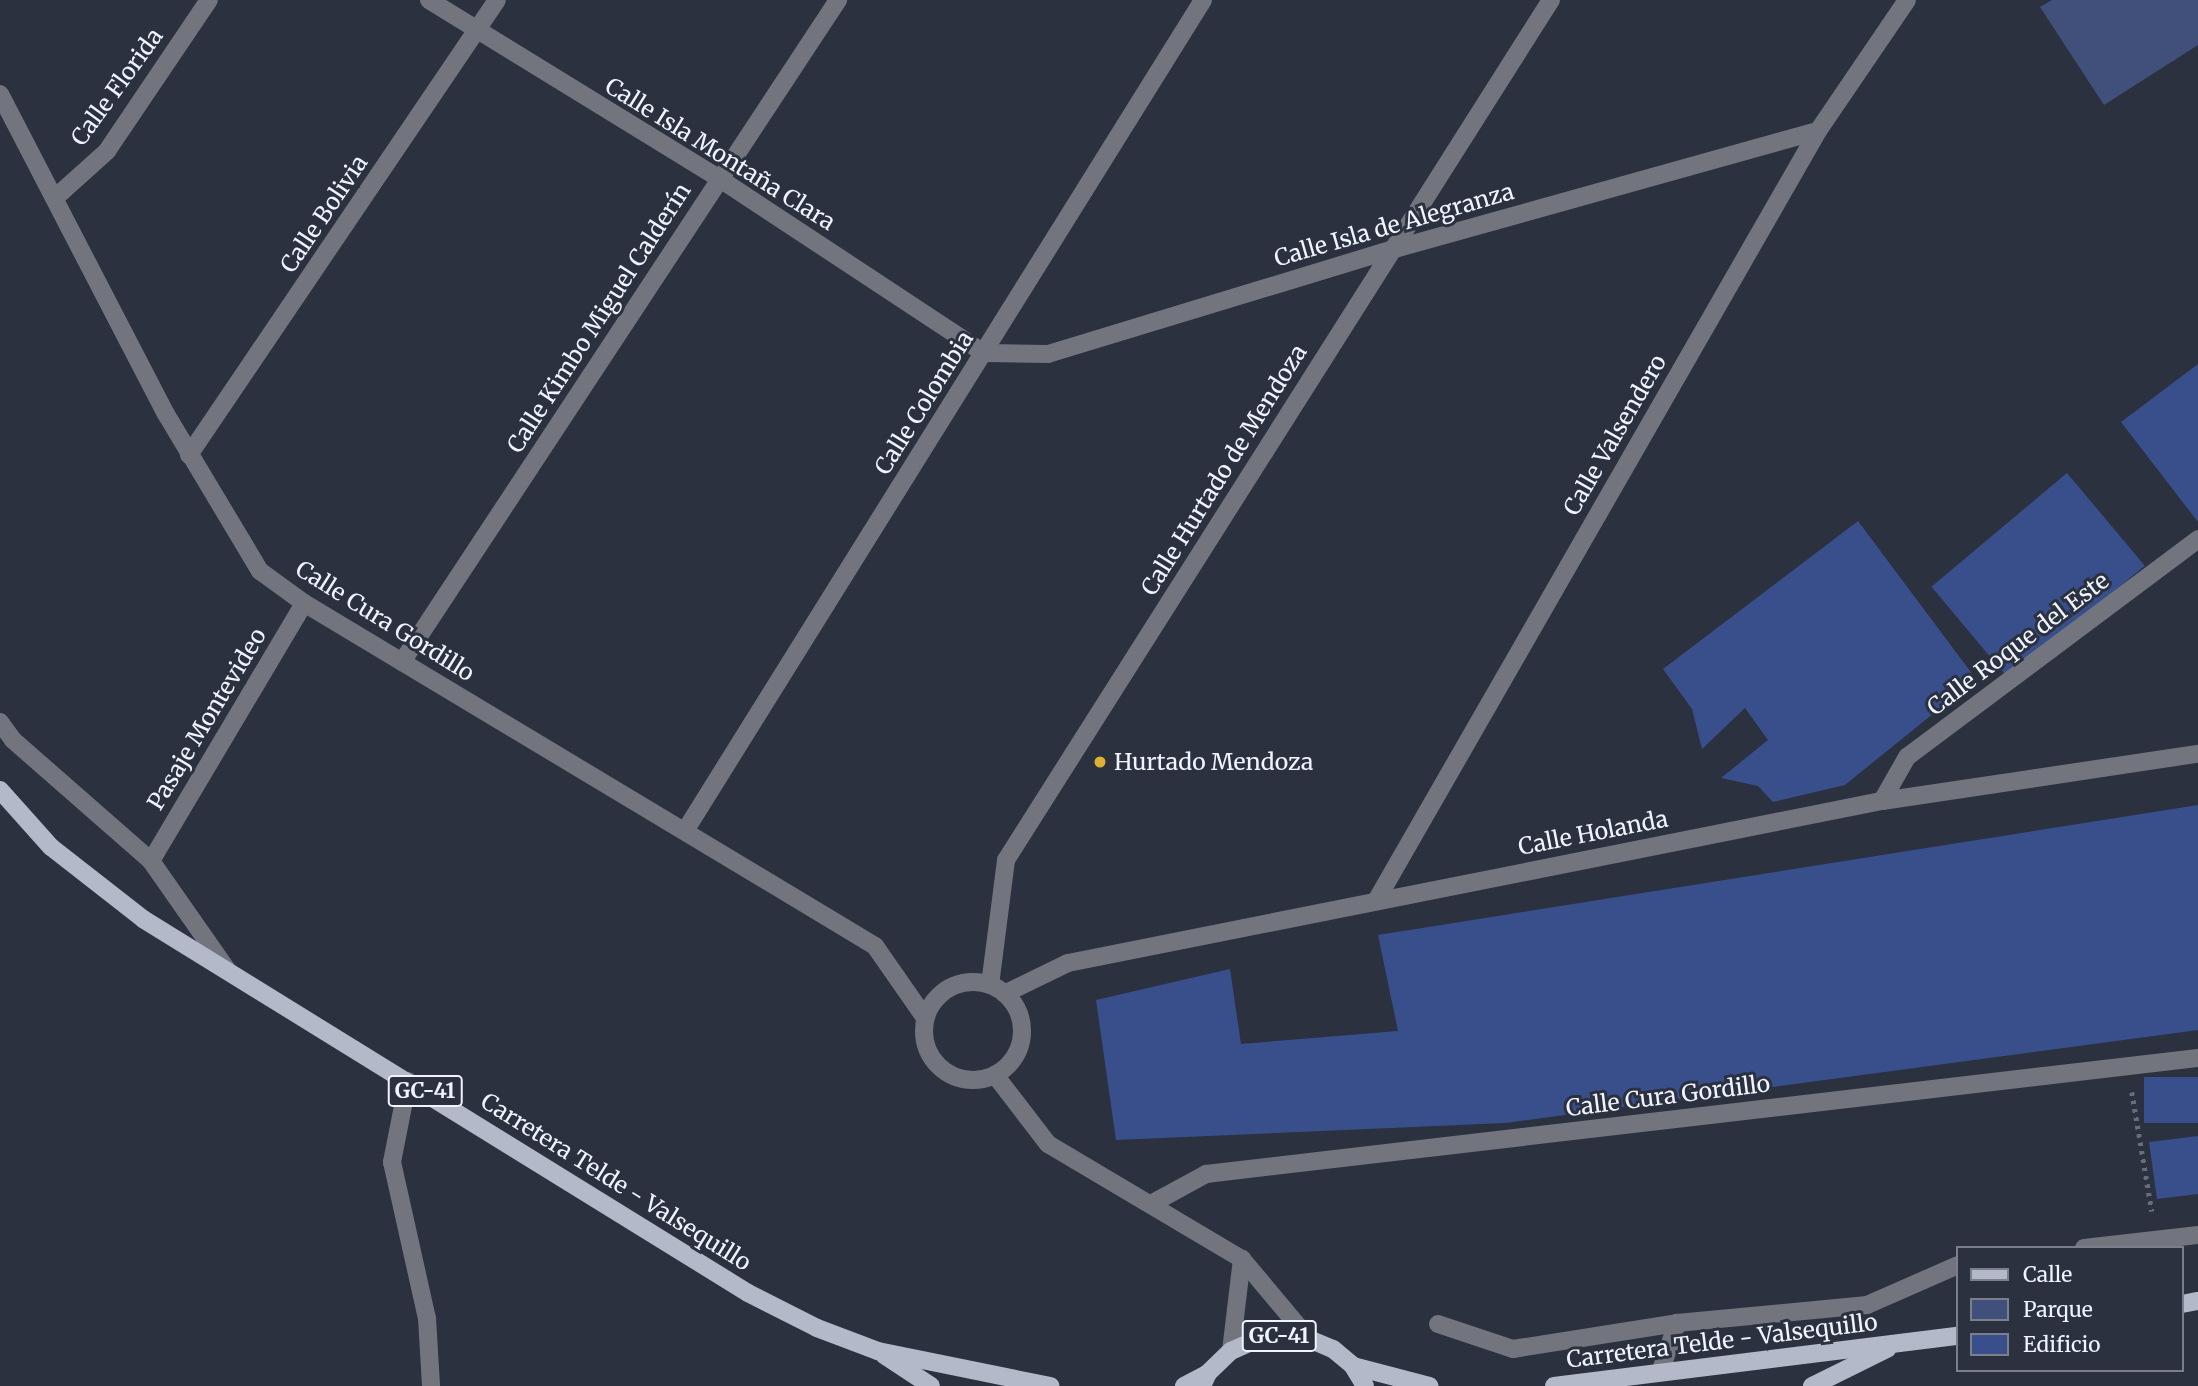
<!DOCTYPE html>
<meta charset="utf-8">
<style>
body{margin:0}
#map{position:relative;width:2198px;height:1386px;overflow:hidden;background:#2b313f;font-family:Merriweather,serif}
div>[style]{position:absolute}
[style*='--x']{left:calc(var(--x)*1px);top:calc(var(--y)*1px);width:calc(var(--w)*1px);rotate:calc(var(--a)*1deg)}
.green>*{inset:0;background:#40507a}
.building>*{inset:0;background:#394f8c;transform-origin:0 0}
.path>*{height:4.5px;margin-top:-2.25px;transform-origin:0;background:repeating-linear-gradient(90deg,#686d7a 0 3.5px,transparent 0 8.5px)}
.lane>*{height:18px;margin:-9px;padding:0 9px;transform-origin:9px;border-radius:9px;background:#72757d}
.street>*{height:18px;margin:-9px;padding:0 9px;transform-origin:9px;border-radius:9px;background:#72757d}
.street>.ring{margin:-9px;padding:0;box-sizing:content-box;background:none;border:18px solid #72757d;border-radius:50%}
.primary>*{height:18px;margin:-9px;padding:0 9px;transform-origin:9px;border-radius:9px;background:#b3b9c8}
.dots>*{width:19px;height:19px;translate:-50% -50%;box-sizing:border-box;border:4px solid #2b313f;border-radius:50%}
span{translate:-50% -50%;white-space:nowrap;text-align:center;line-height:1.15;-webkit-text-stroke:6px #2b313f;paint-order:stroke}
.shield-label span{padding:2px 5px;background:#2b313f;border:2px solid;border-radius:5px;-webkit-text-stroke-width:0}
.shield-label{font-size:21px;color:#f0f4fe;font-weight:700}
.street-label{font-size:23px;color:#f0f4fe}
.poi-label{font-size:23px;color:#f0f4fe}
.left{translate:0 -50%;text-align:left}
.legend{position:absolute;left:1956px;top:1246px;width:228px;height:126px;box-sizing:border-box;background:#2b313f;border:2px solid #7a7f8b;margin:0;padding:9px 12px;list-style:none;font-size:21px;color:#f0f4fe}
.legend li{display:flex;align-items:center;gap:14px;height:35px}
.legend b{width:35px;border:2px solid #7a7f8b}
</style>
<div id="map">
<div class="green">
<div style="clip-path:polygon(2052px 0,2198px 0,2198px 45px,2104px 105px,2040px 7px)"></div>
</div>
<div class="building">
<div style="clip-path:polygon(2198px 364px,2198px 522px,2121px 422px)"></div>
<div style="left:2067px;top:473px;width:121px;height:177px;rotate:50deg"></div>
<div style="clip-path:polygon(1858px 521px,1976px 679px,1845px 785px,1773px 802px,1758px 786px,1721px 778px,1768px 740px,1745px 708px,1702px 749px,1692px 709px,1663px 669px)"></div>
<div style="clip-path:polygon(2198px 805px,2198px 1030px,1505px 1123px,1116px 1140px,1096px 1000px,1230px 969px,1241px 1044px,1398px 1031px,1378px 935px)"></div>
<div style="left:2198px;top:1077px;width:46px;height:54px;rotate:90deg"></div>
<div style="clip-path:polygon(2198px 1136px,2198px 1194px,2157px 1199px,2149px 1142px)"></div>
</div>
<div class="path">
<div style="--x:2132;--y:1092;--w:121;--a:80.5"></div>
</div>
<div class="lane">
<div style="--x:2084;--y:1248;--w:115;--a:-6.5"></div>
<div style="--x:1438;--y:1324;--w:79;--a:18.4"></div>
<div style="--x:1513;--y:1349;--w:166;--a:-9"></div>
<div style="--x:1677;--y:1323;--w:191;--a:-5.4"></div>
<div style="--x:1867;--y:1305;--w:99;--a:-23.7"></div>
<div style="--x:1661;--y:1370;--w:50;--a:-71.2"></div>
</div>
<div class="street">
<div style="--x:429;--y:0;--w:342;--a:31.6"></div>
<div style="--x:720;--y:179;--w:316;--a:33.4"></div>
<div style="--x:984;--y:353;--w:64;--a:0.9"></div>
<div style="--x:1048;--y:354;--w:358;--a:-16.9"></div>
<div style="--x:1391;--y:250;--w:443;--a:-15.6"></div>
<div style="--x:0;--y:94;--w:360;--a:62.6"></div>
<div style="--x:166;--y:414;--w:183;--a:59.1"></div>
<div style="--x:260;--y:571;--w:54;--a:36"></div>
<div style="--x:304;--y:603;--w:666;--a:30.99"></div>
<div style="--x:875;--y:946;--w:88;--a:55.2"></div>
<div style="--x:56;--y:197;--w:69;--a:-42"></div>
<div style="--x:107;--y:151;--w:182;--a:-56"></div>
<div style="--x:189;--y:455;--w:549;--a:-55.91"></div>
<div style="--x:402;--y:662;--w:793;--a:-56.63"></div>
<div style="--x:0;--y:722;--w:22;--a:54"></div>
<div style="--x:13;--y:740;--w:184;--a:41.2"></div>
<div style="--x:151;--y:861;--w:131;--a:55"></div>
<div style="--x:1882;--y:801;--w:51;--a:-60.4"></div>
<div style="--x:1907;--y:757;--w:364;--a:-36.8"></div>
<div style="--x:685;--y:831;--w:979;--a:-58.06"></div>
<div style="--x:151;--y:861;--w:300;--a:-59.3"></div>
<div style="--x:1376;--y:901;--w:888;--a:-60.14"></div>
<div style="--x:1818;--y:131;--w:158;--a:-55.8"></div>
<div class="ring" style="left:924px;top:982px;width:80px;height:80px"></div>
<div style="--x:990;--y:985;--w:126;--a:-82.7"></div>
<div style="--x:1006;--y:860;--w:1018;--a:-57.64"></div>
<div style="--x:1006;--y:993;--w:69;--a:-25.8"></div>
<div style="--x:1068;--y:963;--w:830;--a:-11.26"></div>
<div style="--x:1882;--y:801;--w:319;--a:-8.5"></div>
<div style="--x:995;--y:1075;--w:87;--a:52.5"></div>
<div style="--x:1048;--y:1144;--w:226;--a:30.7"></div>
<div style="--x:1242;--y:1259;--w:104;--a:50.1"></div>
<div style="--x:408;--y:1081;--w:83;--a:101.2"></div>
<div style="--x:392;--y:1162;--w:160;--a:77.4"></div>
<div style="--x:427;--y:1318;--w:68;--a:86.6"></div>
<div style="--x:1151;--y:1204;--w:63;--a:-28.6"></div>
<div style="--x:1206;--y:1174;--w:999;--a:-6.67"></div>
<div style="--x:1231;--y:1351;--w:93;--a:-83.2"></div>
</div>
<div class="primary">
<div style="--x:0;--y:790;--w:76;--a:48.2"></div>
<div style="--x:51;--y:847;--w:117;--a:38"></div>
<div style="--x:143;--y:919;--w:711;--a:31.72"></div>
<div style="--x:748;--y:1293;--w:77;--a:26.9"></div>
<div style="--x:817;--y:1328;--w:65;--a:20.7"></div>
<div style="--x:878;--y:1351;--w:176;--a:11.5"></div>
<div style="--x:2182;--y:1304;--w:16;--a:-11"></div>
<div style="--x:884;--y:1355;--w:56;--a:33.4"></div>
<div style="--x:1353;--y:1366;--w:79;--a:14.7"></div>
<div style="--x:1184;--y:1386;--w:27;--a:-28"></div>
<div style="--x:1202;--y:1386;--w:14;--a:-65"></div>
<div style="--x:1208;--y:1373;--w:32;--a:-44"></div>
<div style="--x:1231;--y:1351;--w:27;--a:-24"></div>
<div style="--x:1256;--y:1340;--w:26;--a:-11"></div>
<div style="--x:1282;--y:1335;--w:27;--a:8"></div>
<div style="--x:1309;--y:1339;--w:26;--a:23"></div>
<div style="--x:1333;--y:1349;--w:26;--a:40"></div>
<div style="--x:1353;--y:1366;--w:23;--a:59"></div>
<div style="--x:1554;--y:1386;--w:407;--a:-7.1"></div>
<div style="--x:1812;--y:1386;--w:84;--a:-26.3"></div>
</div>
<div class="dots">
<div style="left:1100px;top:762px;background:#deb133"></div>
</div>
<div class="shield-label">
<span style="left:425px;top:1091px">GC-41</span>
<span style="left:1279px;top:1336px">GC-41</span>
</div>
<div class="street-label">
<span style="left:117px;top:87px;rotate:-54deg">Calle Florida</span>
<span style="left:720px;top:154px;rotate:32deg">Calle Isla Montaña Clara</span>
<span style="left:324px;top:214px;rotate:-56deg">Calle Bolivia</span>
<span style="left:1394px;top:225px;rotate:-16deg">Calle Isla de Alegranza</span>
<span style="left:599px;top:318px;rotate:-57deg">Calle Kimbo Miguel Calderín</span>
<span style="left:924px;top:403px;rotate:-58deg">Calle Colombia</span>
<span style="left:1615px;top:435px;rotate:-60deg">Calle Valsendero</span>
<span style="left:1224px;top:470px;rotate:-58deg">Calle Hurtado de Mendoza</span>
<span style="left:385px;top:621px;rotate:32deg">Calle Cura Gordillo</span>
<span style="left:2018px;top:644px;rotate:-37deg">Calle Roque del Este</span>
<span style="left:207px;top:719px;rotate:-59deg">Pasaje Montevideo</span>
<span style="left:1593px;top:833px;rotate:-11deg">Calle Holanda</span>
<span style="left:1668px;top:1096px;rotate:-7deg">Calle Cura Gordillo</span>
<span style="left:616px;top:1182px;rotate:32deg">Carretera Telde - Valsequillo</span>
<span style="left:1722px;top:1341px;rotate:-7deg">Carretera Telde - Valsequillo</span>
</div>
<div class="poi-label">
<span class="left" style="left:1114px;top:762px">Hurtado Mendoza</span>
</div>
<ul class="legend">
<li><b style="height:9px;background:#b3b9c8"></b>Calle</li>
<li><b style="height:19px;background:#40507a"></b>Parque</li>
<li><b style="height:19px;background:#394f8c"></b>Edificio</li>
</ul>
</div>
